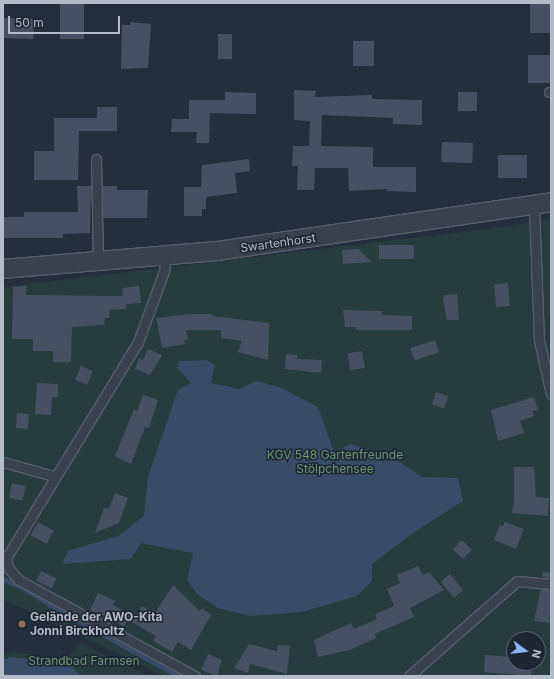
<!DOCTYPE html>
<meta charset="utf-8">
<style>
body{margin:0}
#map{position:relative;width:554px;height:679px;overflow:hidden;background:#242f3e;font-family:Inter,sans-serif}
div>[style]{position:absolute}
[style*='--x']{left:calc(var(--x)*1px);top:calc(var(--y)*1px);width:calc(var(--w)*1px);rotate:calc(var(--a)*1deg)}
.green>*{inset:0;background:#263c3f}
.water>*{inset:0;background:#394c67}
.stream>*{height:4.5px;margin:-2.25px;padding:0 2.25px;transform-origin:2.25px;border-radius:2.25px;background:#394c67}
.building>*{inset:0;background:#455162;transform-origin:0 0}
.roads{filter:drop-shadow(1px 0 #565f6c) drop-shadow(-1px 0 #565f6c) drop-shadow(0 1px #565f6c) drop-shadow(0 -1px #565f6c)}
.lane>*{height:9px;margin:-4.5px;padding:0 4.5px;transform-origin:4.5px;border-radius:4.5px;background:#38414e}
.street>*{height:18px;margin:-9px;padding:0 9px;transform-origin:9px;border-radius:9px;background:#38414e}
.dots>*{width:11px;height:11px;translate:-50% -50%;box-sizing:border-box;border:2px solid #1d2633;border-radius:50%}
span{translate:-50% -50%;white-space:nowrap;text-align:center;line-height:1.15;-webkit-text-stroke:3px #1d2633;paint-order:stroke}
.street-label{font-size:12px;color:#b4bcc9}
.park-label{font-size:12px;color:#6b9a76}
.poi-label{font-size:12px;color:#b4bcc9;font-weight:700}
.left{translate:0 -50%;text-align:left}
.frame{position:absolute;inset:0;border:4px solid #b4bcc9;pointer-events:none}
.north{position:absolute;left:506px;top:631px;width:40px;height:40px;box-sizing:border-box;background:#1d2633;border:1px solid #59626f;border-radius:50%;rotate:105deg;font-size:11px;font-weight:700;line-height:16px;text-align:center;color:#b4bcc9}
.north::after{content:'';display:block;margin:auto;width:14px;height:18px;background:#8ab4f8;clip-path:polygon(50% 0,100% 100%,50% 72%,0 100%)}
.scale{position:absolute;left:8px;top:16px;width:112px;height:18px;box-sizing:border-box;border:2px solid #b4bcc9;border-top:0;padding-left:5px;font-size:12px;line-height:14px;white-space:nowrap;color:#b4bcc9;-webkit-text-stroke:3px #1d2633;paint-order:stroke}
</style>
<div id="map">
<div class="green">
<div style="clip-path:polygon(evenodd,551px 218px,551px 676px,165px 676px,3px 599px,3px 287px,504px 227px,551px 218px,514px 639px,538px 639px,538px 663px,514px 663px,514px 639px)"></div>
<div style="clip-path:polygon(80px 643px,149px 676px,3px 676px,3px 655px,14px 652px,66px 659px)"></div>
</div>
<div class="water">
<div style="clip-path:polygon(206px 360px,215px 365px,211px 383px,239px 389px,257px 381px,279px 387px,318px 407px,334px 452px,351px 444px,400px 462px,422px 477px,458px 478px,463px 501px,416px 531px,372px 564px,372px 581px,357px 596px,302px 612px,250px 616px,218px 608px,196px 593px,187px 580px,193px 553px,141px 543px,131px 559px,62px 564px,68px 551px,118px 536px,144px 516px,148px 476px,178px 390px,191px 383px,177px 368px,179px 361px)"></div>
<div style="clip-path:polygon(11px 657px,69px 664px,81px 676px,3px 676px,3px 660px)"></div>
</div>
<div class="stream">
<div style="--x:3;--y:579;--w:21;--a:23"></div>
<div style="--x:22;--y:587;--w:38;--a:32"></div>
<div style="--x:54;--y:607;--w:143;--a:28.9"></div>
</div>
<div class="building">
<div style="left:60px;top:3px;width:24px;height:36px"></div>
<div style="left:530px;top:4px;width:21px;height:29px"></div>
<div style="left:3px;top:18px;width:31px;height:20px;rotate:2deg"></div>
<div style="clip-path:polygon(130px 22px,151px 24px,148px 68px,121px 69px,122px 25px,130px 25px)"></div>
<div style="left:218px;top:34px;width:14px;height:25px"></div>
<div style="left:353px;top:41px;width:21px;height:25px"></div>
<div style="left:528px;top:55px;width:22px;height:28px"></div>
<div style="clip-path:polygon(294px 90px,316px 91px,315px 97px,372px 95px,372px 99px,422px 100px,422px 125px,393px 124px,393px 118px,322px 115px,321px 146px,373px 147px,373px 167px,416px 167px,416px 192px,387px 191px,387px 189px,349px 191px,348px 168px,315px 168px,314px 190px,297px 190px,298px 166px,292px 166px,293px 146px,309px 146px,310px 121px,294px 120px)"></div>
<div style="clip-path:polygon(225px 92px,256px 93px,256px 114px,210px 113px,209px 143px,196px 143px,197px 132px,171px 132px,172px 119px,189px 119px,189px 100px,225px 100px)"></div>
<div style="left:458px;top:92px;width:19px;height:19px"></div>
<div style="clip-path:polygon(97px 107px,117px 107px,117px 131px,79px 131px,78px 180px,34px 180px,34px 151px,54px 151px,54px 118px,97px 118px)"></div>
<div style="left:442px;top:142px;width:31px;height:20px;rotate:2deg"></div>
<div style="left:498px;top:155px;width:29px;height:23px"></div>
<div style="clip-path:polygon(249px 159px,250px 171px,235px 173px,237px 193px,206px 197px,206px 209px,202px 209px,202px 216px,184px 216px,184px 187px,201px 187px,202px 165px)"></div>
<div style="clip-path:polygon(77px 186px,91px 186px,90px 233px,63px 234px,63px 238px,3px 238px,3px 217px,24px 217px,24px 212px,78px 212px)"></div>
<div style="clip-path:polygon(103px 186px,117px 186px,117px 190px,148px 190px,147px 218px,103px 218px)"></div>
<div style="left:414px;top:245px;width:14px;height:35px;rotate:90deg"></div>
<div style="clip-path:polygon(358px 249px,372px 262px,343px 264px,342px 250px)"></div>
<div style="left:508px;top:283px;width:23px;height:14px;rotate:85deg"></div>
<div style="clip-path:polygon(26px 286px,26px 295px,123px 296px,122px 288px,139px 286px,141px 303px,126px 304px,126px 309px,110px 310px,109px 318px,105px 318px,104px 325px,72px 327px,71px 362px,53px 362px,53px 351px,33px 351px,33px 339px,12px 339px,13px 287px)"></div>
<div style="clip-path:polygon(457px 294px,459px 320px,447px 320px,443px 299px,445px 295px)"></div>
<div style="clip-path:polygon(343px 310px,382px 311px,382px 315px,412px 316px,412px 330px,356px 330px,356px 327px,345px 327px)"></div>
<div style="clip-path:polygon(189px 314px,212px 314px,213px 316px,269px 323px,268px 360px,238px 352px,242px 341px,221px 338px,221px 330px,186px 330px,188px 340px,184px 340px,185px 344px,162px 348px,156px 318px)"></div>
<div style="left:435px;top:340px;width:13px;height:26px;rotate:72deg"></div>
<div style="clip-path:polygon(148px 349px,162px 355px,150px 375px,135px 369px,139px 358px,143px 360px)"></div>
<div style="left:362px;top:351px;width:17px;height:15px;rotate:80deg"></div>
<div style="clip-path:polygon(286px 354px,297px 355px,297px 359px,322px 360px,321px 373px,285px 369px)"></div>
<div style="left:81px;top:366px;width:13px;height:15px;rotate:23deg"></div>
<div style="clip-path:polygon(37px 383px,58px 384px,58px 397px,52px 397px,51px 415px,35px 414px)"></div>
<div style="left:436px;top:392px;width:13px;height:13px;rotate:18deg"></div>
<div style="clip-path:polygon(143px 395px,158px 400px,149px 428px,145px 427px,131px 464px,115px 456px,134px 409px,137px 411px)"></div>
<div style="clip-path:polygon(534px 397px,538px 410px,532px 411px,534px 416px,520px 421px,524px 433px,498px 441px,491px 410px)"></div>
<div style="left:17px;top:413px;width:12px;height:15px;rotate:5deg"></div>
<div style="clip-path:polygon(514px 467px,534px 467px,536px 497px,549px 498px,548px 516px,512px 513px,514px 502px)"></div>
<div style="left:12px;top:483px;width:14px;height:15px;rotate:12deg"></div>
<div style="clip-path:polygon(115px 493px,128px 498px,119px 523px,95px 533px,104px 508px,109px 509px)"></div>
<div style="left:38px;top:522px;width:18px;height:15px;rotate:29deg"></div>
<div style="clip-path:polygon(505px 522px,524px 529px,516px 549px,494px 540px,500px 525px,503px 526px)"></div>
<div style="left:462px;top:540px;width:14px;height:13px;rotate:45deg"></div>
<div style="clip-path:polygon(418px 566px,423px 575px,429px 572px,444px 590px,410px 608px,414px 617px,375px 634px,376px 638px,350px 650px,318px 657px,314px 640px,351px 623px,354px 629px,377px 619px,375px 614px,394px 606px,387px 589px,400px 583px,397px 575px)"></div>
<div style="left:41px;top:571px;width:17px;height:11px;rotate:25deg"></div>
<div style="left:543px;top:572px;width:8px;height:5px;rotate:7deg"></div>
<div style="left:450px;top:574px;width:21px;height:12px;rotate:51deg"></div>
<div style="clip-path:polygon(173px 585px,200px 611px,202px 608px,211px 615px,191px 650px,178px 642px,172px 652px,153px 641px,156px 636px,132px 622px,142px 606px,155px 613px)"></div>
<div style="clip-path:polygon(541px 589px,551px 590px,551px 623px,534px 621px)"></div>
<div style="clip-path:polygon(98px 593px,115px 601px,113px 605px,131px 615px,124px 626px,90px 610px)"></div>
<div style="clip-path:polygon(249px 644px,277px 651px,278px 645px,290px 646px,287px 674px,250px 664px,248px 673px,234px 668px)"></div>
<div style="clip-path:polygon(208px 654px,222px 660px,217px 676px,201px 670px)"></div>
<div style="clip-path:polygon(485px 655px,514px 657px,514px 663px,533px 663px,531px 676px,484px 672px)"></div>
</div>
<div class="roads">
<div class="lane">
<div style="--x:549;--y:92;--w:2;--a:0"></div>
<div style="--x:96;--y:159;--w:102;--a:88.9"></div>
<div style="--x:534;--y:205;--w:135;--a:87.9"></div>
<div style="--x:539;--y:340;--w:55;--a:77.5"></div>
<div style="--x:166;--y:255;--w:16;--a:97"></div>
<div style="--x:164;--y:271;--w:76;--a:110.1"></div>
<div style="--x:138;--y:342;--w:253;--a:121.4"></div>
<div style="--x:6;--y:558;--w:11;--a:75"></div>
<div style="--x:9;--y:569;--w:15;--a:48"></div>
<div style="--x:19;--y:580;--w:200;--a:28.6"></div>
<div style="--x:3;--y:462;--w:53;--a:15.4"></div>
<div style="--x:409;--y:676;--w:144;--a:-41.3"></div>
<div style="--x:517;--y:581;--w:34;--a:5"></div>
</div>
<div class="street">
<div style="--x:3;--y:269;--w:215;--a:-4.8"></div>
<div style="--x:217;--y:251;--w:338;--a:-8.3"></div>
</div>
</div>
<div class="dots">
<div style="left:22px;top:624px;background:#8d6e63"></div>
</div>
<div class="street-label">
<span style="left:278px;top:243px;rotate:-8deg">Swartenhorst</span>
</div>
<div class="park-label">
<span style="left:335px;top:462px">KGV 548 Gartenfreunde<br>Stölpchensee</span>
<span style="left:84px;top:661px">Strandbad Farmsen</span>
</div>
<div class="poi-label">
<span class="left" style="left:30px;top:624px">Gelände der AWO-Kita<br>Jonni Birckholtz</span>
</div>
<div class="frame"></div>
<div class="north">N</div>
<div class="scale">50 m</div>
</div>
